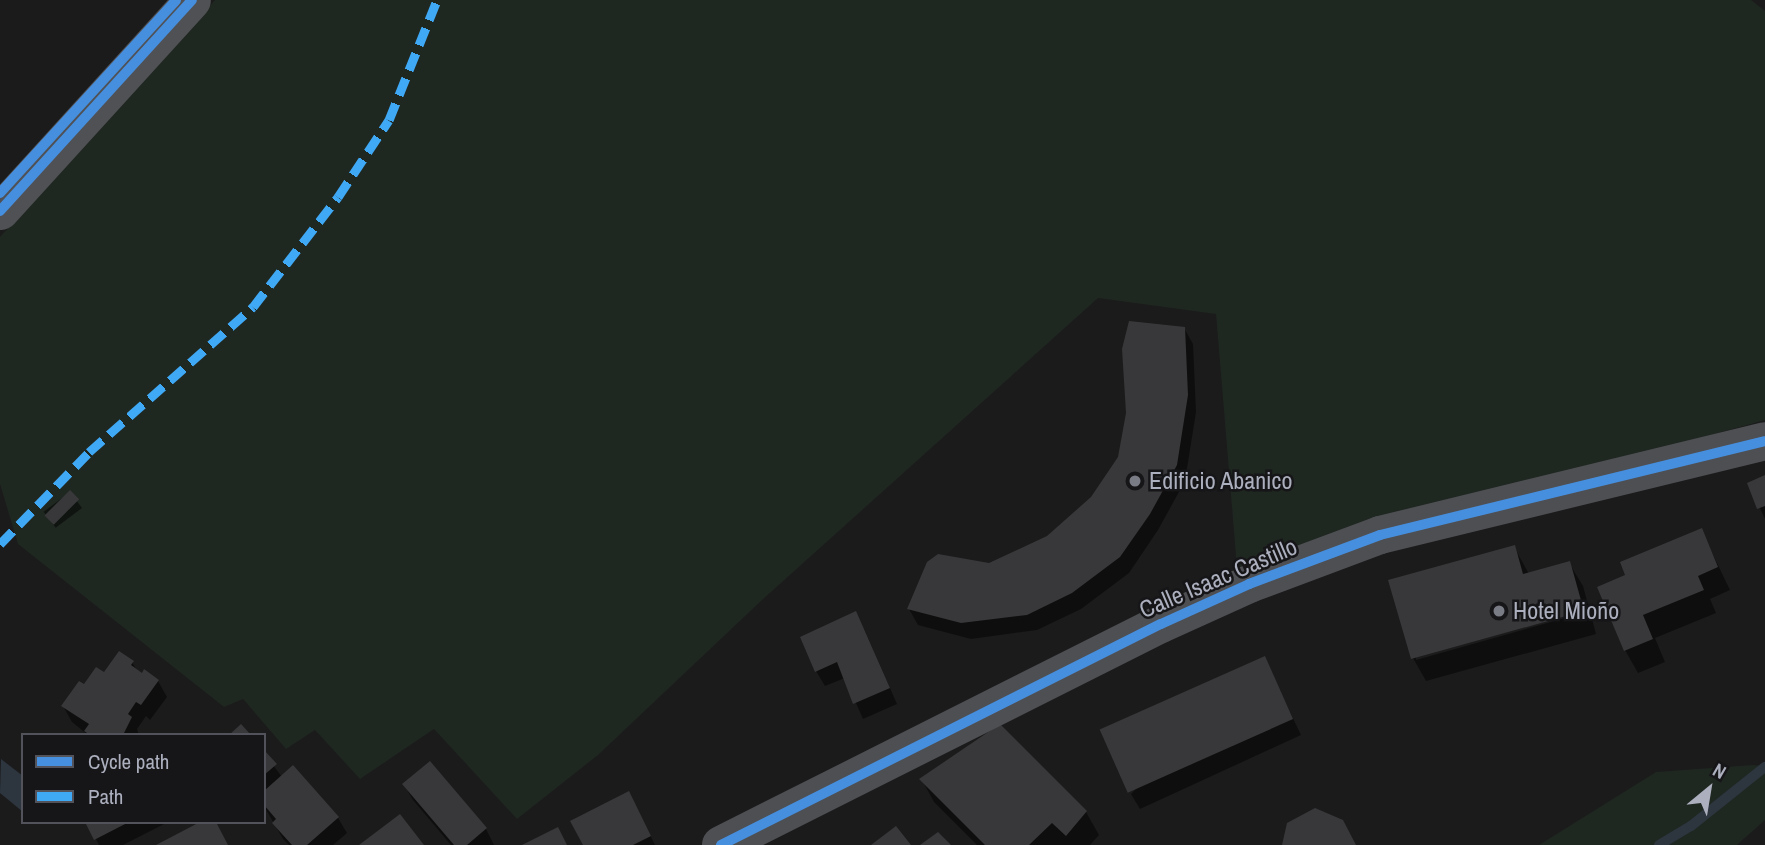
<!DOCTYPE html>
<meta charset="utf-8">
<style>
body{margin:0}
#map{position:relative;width:1765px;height:845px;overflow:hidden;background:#1b1b1c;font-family:"Archivo Narrow",sans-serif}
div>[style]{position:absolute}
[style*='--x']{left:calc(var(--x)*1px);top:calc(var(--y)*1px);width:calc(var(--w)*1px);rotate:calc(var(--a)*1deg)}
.green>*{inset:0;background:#1f2721}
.water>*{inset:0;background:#2d353f}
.shadow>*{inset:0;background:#0007;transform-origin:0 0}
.stream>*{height:10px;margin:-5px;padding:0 5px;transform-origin:5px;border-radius:5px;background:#2d353f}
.building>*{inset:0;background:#38383a;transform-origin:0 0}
.street>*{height:37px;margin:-18.5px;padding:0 18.5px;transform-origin:18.5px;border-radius:18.5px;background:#505155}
.secondary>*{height:38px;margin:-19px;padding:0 19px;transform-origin:19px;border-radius:19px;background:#4e4f53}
.quiet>*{height:9px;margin-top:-4.5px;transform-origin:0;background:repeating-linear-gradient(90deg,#3fa9f5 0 18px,transparent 0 27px)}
.cycleway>*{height:10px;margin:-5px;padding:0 5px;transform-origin:5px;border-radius:5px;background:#468fdf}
.dots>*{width:19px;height:19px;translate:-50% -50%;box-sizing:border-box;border:4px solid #161518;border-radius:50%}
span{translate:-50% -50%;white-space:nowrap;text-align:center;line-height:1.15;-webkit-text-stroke:5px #161518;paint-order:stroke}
.poi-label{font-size:24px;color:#acb0be}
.left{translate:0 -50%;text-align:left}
.street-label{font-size:24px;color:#acb0be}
.legend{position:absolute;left:21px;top:733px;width:245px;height:91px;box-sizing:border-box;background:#161518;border:2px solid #52535a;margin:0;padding:9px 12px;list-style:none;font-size:21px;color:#acb0be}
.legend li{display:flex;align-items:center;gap:14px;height:35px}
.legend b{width:35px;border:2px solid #52535a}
.north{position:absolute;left:1674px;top:754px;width:70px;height:70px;-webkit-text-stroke:5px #161518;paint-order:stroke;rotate:30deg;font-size:19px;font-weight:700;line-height:28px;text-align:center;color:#acb0be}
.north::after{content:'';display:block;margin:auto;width:24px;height:32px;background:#acb0be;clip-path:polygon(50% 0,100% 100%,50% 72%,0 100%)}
</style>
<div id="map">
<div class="green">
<div style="clip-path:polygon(215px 0,1751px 0,1765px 11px,1765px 420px,1237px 568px,1216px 314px,1098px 298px,761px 601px,598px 755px,517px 819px,434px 729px,360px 779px,315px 730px,286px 749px,243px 699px,224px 707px,18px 544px,0 484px,0 237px)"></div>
<div style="clip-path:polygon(1753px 765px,1765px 766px,1765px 820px,1737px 845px,1539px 845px,1656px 772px)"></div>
</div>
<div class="water">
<div style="clip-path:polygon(1px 759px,23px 776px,23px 812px,0 793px)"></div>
</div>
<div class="shadow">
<div style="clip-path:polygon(1184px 328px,1193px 344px,1196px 412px,1185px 481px,1158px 530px,1129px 573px,1081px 609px,1037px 630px,971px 639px,918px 625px,909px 609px,1048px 537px,1092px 498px,1120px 458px)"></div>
<div style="clip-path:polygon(1765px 477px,1765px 519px,1749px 484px)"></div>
<div style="left:70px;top:492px;width:20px;height:33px;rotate:53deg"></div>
<div style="clip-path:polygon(1701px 530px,1730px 590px,1710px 599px,1716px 613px,1655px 638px,1665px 662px,1638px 673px,1625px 650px,1628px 576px)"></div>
<div style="clip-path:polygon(1514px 547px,1529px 574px,1569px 563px,1583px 586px,1589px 608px,1416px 656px,1416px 660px,1590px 611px,1596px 634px,1426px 681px,1413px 658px)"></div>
<div style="clip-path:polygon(864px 629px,897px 704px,863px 719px,845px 678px,825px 686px,816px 671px)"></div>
<div style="clip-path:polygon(1264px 658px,1301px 735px,1140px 809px,1131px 794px)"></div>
<div style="clip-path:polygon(132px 662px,138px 673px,158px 681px,167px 697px,150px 720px,146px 716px,137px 729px,139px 735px,88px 735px,72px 722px,63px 706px,104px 674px)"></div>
<div style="clip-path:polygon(264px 753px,282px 777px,338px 818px,347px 833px,333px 845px,289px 845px,283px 839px,264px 806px)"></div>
<div style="clip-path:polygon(430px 763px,486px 829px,494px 845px,451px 845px,413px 800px,404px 785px)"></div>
<div style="clip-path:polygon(922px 780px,1086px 812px,1099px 835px,1090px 845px,977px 845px,934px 802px)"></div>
<div style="clip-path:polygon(637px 809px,655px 845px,585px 845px)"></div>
<div style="clip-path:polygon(87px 822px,168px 822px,123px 845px,99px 845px)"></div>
</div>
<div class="stream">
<div style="--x:1659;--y:845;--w:37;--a:-31"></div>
<div style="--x:1691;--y:826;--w:95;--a:-38.6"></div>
</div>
<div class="building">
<div style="clip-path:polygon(1129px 321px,1185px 327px,1188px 395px,1177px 465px,1150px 514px,1120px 557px,1072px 593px,1027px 615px,961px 623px,907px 609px,927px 562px,938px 554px,989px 563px,1047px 536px,1091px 497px,1118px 457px,1126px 413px,1122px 349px)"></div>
<div style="clip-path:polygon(1765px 475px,1765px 506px,1757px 509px,1747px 483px)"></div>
<div style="left:70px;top:490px;width:13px;height:36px;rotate:45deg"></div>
<div style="clip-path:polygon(1702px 528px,1718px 567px,1698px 576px,1704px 590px,1643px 615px,1653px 639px,1624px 651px,1597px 587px,1625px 575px,1620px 562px)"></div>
<div style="clip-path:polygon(1515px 545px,1523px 574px,1570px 561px,1584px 611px,1411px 659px,1388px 580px)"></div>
<div style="clip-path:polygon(856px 611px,890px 688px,853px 704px,837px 662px,815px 672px,800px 637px)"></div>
<div style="clip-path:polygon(119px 651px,134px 661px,131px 665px,142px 673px,144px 669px,159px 680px,141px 705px,136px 702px,128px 714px,132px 717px,123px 735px,90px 735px,84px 731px,89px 724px,61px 706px,79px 681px,84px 684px,96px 667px,104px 672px)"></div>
<div style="left:1265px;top:656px;width:69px;height:181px;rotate:66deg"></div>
<div style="clip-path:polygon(241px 724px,251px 735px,229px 735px)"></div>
<div style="clip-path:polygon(1000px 724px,1087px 811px,1066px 836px,1052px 823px,1029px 845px,985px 845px,919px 779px)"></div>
<div style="clip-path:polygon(264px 750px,277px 764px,264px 775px)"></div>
<div style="clip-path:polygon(430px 761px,487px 828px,467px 845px,454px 845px,402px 784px)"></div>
<div style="clip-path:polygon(293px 765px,339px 817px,307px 845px,292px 845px,272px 823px,276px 819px,264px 805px,264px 791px)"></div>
<div style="clip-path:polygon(629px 791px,651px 836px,633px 845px,583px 845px,570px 821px)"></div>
<div style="clip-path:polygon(1315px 808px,1343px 820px,1356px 845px,1282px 845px,1287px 823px)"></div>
<div style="clip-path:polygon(400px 814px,424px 845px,359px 845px)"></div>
<div style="clip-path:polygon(85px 822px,129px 822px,94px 840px)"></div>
<div style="clip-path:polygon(200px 822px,216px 822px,228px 845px,156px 845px)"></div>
<div style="clip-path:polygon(896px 826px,911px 845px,871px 845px)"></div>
<div style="clip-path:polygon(558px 827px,567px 845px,522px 845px)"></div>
<div style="clip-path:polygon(938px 832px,951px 845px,920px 845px)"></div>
</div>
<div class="street">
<div style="--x:0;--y:211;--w:285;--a:-47.7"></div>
</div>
<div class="secondary">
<div style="--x:721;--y:845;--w:492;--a:-26.7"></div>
<div style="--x:1161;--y:624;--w:97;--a:-24.4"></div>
<div style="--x:1249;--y:584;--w:140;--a:-20.5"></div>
<div style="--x:1380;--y:535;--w:396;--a:-13.7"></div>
</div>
<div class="quiet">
<div style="--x:0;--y:544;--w:128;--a:-45.9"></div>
<div style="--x:89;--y:452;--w:219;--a:-41.5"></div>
<div style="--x:253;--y:307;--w:139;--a:-52.3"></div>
<div style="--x:338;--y:197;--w:92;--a:-56.5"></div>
<div style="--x:389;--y:120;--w:129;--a:-68.2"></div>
</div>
<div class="cycleway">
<div style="--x:0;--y:193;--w:261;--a:-47.6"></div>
<div style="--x:0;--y:211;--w:285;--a:-47.7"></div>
<div style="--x:721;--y:845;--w:492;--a:-26.7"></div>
<div style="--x:1161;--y:624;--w:97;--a:-24.4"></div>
<div style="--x:1249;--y:584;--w:140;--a:-20.5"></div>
<div style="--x:1380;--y:535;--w:396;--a:-13.7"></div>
</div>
<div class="dots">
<div style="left:1135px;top:481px;background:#797c85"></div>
<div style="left:1499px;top:611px;background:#797c85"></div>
</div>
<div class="poi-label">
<span class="left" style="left:1149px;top:481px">Edificio Abanico</span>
<span class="left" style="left:1513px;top:611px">Hotel Mioño</span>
</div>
<div class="street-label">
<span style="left:1218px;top:578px;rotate:-23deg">Calle Isaac Castillo</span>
</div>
<ul class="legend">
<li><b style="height:9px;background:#468fdf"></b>Cycle path</li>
<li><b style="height:9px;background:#3fa9f5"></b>Path</li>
</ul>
<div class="north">N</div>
</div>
